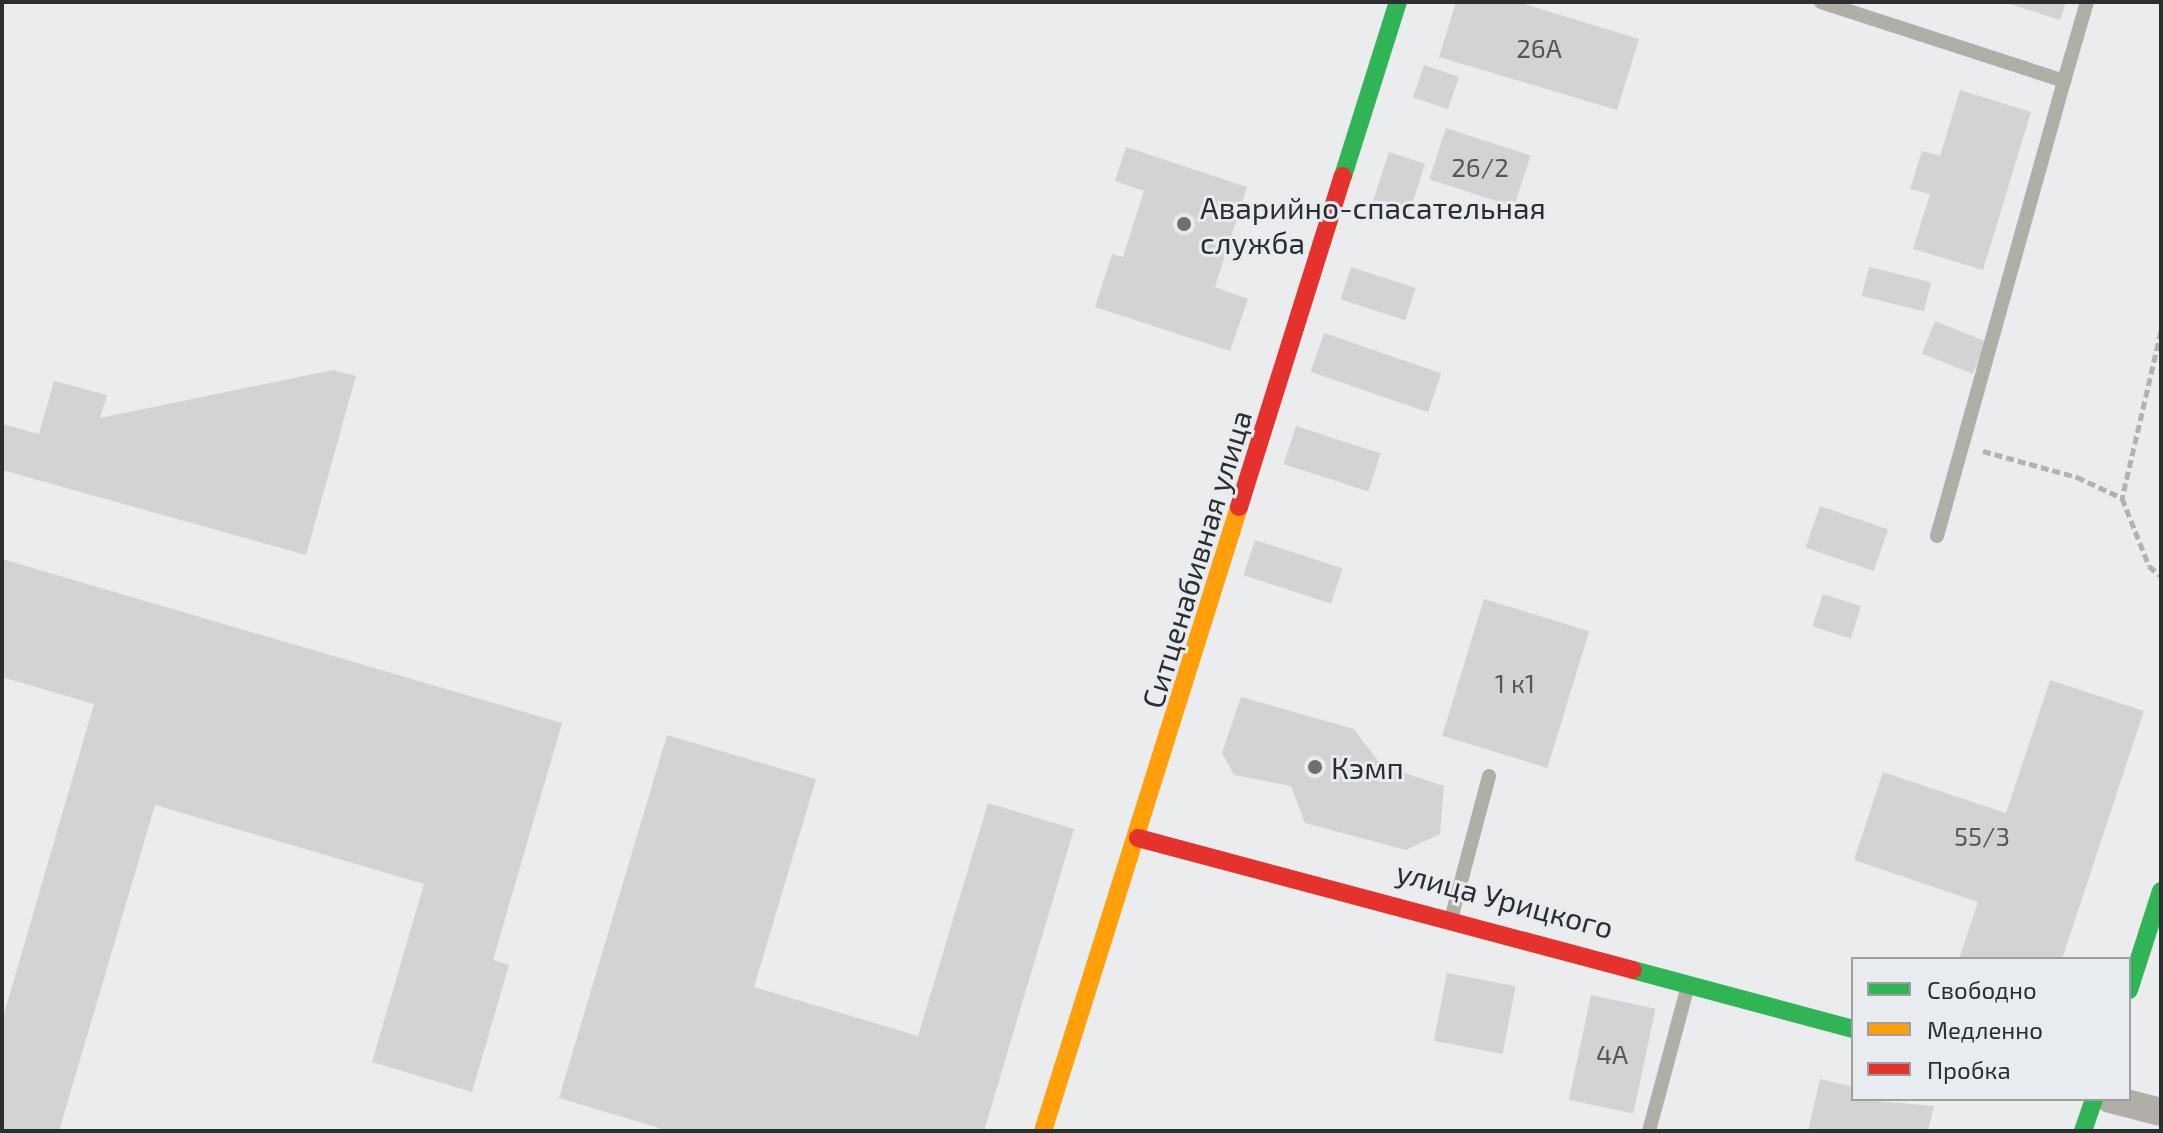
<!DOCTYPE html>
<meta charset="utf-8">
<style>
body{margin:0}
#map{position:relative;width:2163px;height:1133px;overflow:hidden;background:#eaecee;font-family:"Exo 2",sans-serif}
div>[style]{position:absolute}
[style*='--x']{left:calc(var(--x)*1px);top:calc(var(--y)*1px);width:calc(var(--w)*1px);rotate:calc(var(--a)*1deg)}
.building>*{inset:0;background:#d1d3d4;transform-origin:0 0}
.path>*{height:5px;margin-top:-2.5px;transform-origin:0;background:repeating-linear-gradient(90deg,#b3b2ae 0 8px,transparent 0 12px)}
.lane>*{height:14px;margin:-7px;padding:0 7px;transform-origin:7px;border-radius:7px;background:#b0aea7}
.street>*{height:28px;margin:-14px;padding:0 14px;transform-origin:14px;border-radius:14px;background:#b0aea7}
.fast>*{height:18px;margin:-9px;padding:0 9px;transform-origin:9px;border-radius:9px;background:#30b455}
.slow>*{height:18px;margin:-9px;padding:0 9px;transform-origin:9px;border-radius:9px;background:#ff9f0a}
.jam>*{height:18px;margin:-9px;padding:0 9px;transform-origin:9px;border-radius:9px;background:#e5322d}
.dots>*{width:22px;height:22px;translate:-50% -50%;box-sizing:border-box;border:4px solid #e8ecf0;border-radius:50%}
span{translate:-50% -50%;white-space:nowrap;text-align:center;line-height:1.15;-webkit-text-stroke:6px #e8ecf0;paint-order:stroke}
.number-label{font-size:26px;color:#555759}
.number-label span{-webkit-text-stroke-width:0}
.poi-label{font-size:30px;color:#2c2e30}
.left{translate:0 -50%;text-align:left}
.street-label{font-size:30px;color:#2c2e30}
.frame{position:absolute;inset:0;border:4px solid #2c2e30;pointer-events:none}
.legend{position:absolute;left:1851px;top:957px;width:280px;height:144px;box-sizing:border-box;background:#e8ecf0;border:2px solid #9da0a3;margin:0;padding:10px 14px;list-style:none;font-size:24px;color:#2c2e30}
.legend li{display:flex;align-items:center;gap:16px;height:40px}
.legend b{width:40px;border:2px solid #9da0a3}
</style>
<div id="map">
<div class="building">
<div style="clip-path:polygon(1456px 2px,1517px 2px,1639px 39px,1617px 110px,1439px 57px)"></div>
<div style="clip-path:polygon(2004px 2px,2066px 2px,2060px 20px)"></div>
<div style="left:1424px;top:65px;width:37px;height:34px;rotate:19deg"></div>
<div style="clip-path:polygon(1960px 90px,2031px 112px,1983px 270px,1913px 249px,1930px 194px,1910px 189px,1922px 151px,1940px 156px)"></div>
<div style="left:1446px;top:128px;width:89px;height:54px;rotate:18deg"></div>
<div style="clip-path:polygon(1126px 147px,1247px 187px,1215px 287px,1248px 299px,1230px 351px,1095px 307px,1112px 254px,1123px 257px,1144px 191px,1115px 181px)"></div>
<div style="left:1389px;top:152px;width:38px;height:53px;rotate:18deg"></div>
<div style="left:1351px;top:267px;width:68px;height:34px;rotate:18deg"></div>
<div style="left:1869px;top:267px;width:64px;height:30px;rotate:14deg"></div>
<div style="left:1935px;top:321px;width:55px;height:35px;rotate:22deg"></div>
<div style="left:1324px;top:333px;width:124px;height:41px;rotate:19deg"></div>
<div style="clip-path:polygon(333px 370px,356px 376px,306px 555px,2px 470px,2px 424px,39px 434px,54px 381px,107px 395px,100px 418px)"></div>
<div style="left:1296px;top:426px;width:89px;height:40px;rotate:18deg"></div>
<div style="left:1820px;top:506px;width:72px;height:44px;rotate:19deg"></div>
<div style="left:1255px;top:540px;width:92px;height:37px;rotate:18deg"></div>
<div style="clip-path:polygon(2px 559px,562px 723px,493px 960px,509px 965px,472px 1092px,372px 1062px,424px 884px,155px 805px,59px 1131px,2px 1131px,2px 1021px,94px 704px,2px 677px)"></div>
<div style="left:1823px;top:594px;width:40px;height:34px;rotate:18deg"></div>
<div style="left:1484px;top:599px;width:110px;height:143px;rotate:17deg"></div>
<div style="clip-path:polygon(2050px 680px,2144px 711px,2062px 959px,1959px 959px,1978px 902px,1854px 860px,1883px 772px,2006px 813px)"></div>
<div style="clip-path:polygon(1241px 697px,1354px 729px,1381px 765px,1444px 786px,1440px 834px,1406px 850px,1305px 823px,1291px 786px,1234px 775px,1222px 753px)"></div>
<div style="clip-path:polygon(667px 735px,816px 779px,754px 987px,918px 1036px,988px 803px,1074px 829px,984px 1131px,669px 1131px,559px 1098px)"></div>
<div style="left:1447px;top:973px;width:70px;height:69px;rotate:11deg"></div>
<div style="left:1591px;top:995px;width:66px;height:107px;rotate:12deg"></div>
<div style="clip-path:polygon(1820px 1079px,1853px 1087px,1853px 1099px,1934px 1106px,1928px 1131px,1808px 1131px)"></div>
</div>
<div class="path">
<div style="--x:2161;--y:331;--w:171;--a:103.1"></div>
<div style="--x:2122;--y:498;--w:73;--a:68.3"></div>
<div style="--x:2149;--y:566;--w:16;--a:40"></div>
<div style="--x:1983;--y:451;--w:98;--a:15.5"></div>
<div style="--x:2077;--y:477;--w:50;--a:25"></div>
</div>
<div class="lane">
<div style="--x:1821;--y:2;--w:256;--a:18"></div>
<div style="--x:2064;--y:81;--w:82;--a:-73.8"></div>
<div style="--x:1937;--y:536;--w:472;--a:-74.4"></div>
<div style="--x:1451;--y:919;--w:148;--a:-75.1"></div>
<div style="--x:1649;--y:1131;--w:151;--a:-75"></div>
</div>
<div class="street">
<div style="--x:2110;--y:1099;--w:53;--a:14.3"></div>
</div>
<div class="fast">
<div style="--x:1343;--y:176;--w:182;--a:-72.5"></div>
<div style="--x:1633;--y:970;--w:228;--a:15"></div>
<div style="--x:2129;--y:990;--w:104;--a:-72.1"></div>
<div style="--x:2083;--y:1131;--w:34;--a:-71"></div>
</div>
<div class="slow">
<div style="--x:1043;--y:1131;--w:654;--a:-72.56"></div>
</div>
<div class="jam">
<div style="--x:1239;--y:507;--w:347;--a:-72.6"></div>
<div style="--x:1138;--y:838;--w:512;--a:14.93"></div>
</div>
<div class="dots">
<div style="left:1184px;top:224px;background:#6e7072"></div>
<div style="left:1315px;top:767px;background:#6e7072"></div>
</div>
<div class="number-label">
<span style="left:1539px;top:48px">26А</span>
<span style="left:1480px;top:167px">26/2</span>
<span style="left:1515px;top:683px">1 к1</span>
<span style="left:1982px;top:836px">55/3</span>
<span style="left:1612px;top:1054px">4А</span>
</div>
<div class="poi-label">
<span class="left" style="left:1200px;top:224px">Аварийно-спасательная<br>служба</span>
<span class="left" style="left:1331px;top:767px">Кэмп</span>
</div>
<div class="street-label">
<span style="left:1196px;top:559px;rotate:-73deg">Ситценабивная улица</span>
<span style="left:1505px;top:899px;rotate:15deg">улица Урицкого</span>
</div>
<div class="frame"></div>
<ul class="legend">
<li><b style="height:10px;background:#30b455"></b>Свободно</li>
<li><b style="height:10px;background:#ff9f0a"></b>Медленно</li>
<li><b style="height:10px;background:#e5322d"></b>Пробка</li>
</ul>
</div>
